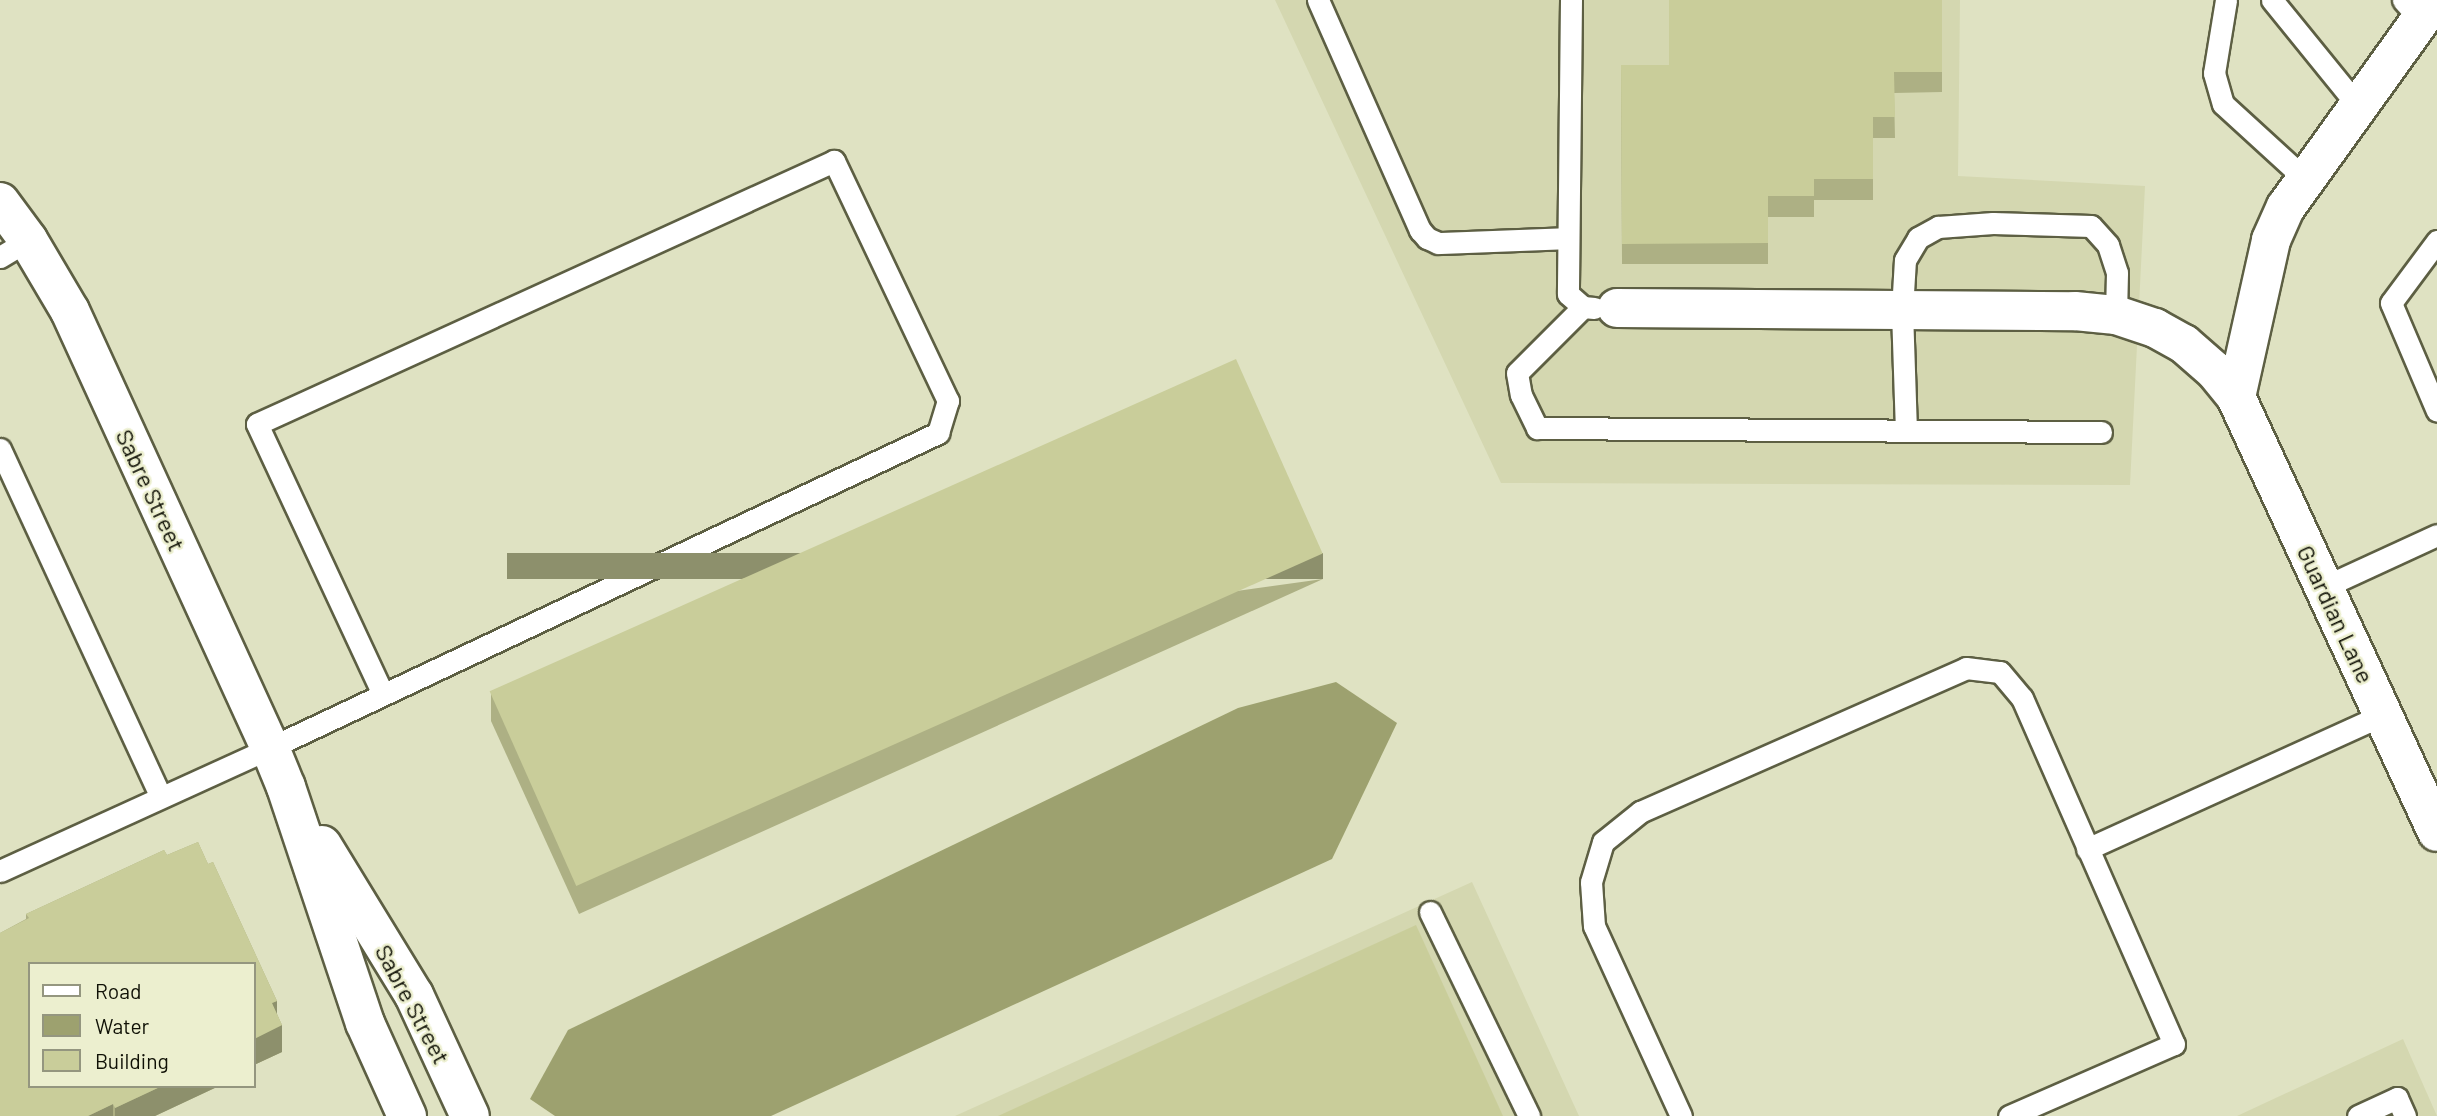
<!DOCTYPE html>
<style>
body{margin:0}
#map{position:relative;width:2437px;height:1116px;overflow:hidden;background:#dfe2c2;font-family:Barlow,sans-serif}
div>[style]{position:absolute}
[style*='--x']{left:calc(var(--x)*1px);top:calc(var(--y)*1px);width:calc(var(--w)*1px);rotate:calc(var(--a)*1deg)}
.built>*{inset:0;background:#d4d7b0}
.water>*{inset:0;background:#9da16f}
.roads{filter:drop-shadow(2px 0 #5d5f43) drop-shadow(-2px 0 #5d5f43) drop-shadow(0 2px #5d5f43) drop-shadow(0 -2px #5d5f43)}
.lane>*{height:21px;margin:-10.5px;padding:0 10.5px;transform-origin:10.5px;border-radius:10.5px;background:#fff}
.street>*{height:38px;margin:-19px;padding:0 19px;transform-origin:19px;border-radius:19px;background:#fff}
.secondary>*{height:38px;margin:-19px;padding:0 19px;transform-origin:19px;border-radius:19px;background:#fff}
.wall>*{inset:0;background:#adb084}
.shaded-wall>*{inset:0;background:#8d906c;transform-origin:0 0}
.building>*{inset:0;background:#c9cd9a;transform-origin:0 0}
span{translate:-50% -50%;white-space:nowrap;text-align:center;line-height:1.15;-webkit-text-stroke:5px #ecefcf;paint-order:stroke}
.street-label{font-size:24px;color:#101106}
.legend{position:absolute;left:28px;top:962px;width:228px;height:126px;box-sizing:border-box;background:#ecefcf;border:2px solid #94967f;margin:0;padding:9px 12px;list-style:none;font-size:21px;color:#101106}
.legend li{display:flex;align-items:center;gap:14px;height:35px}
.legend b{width:35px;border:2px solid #94967f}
</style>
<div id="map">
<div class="built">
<div style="clip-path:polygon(1275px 0,1960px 0,1958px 176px,2145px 186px,2130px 485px,1501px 483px)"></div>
<div style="clip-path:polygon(1472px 882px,1579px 1116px,955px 1116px)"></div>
<div style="clip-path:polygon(2403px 1039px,2437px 1116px,2237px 1116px)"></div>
</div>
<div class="water">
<div style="clip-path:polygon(1336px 682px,1397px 723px,1332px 859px,771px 1116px,555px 1116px,530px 1099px,568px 1030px,1238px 708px)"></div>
</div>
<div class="roads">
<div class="lane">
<div style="--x:1318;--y:0;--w:252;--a:66.1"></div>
<div style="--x:1420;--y:230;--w:11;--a:49"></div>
<div style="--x:1427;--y:238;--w:12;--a:24"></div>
<div style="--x:1438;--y:243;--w:129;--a:-2.2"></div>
<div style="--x:1571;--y:0;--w:294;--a:90.6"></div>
<div style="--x:1568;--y:294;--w:20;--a:41"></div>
<div style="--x:1583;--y:307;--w:11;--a:5"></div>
<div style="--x:2226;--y:0;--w:74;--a:99.3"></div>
<div style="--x:2214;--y:73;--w:32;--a:74"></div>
<div style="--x:2223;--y:104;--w:110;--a:42.4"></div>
<div style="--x:2272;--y:0;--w:136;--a:50.9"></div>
<div style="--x:2403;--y:0;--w:27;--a:48"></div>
<div style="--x:2437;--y:241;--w:77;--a:126.6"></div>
<div style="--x:2391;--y:303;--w:117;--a:66.9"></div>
<div style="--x:0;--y:257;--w:33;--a:-31"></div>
<div style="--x:1583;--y:307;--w:93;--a:135"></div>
<div style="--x:1517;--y:373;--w:22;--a:80"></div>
<div style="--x:1521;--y:395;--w:37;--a:64"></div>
<div style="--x:1537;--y:428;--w:564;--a:0.41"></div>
<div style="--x:1906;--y:431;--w:121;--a:-91.9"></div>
<div style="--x:1902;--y:310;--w:50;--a:-86.6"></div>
<div style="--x:1905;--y:260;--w:26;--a:-59"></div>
<div style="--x:1918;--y:238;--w:23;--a:-29"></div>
<div style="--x:1938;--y:227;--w:55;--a:-4.2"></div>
<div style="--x:1993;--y:223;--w:98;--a:1.8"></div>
<div style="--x:2091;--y:226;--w:25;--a:48"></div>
<div style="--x:2108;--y:245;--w:29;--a:72"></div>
<div style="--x:2117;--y:273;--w:42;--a:91.4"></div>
<div style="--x:0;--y:449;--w:383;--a:65.2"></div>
<div style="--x:2324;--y:587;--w:124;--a:-24.7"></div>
<div style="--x:2087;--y:849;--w:325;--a:-24.4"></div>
<div style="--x:0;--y:871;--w:297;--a:-24.5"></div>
<div style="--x:270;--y:748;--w:739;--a:-25.25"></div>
<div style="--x:938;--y:433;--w:34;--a:-73"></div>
<div style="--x:948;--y:401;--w:266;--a:-115.4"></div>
<div style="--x:834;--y:161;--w:634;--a:155.5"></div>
<div style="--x:257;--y:424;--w:298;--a:65"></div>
<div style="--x:1430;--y:912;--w:227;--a:64.1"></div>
<div style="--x:1681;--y:1116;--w:209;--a:-114.6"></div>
<div style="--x:1594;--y:926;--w:44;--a:-93.9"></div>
<div style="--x:1591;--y:882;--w:42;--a:-73.3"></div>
<div style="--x:1603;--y:842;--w:48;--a:-39"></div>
<div style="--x:1640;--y:812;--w:356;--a:-23.8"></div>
<div style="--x:1966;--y:668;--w:34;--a:7"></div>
<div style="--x:2000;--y:672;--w:34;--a:50"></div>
<div style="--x:2022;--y:698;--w:378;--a:66.3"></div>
<div style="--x:2174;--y:1044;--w:180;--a:156.4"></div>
<div style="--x:2358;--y:1116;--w:43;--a:-24.8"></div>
<div style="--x:2397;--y:1098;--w:20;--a:66"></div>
</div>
<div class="street">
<div style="--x:1617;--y:308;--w:458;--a:0.4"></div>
<div style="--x:2075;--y:311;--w:41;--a:5.6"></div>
<div style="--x:2116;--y:315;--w:41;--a:18.4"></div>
<div style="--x:2155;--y:328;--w:33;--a:29"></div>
<div style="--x:2184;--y:344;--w:41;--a:41.1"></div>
<div style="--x:2215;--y:371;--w:33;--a:51"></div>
<div style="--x:2236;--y:397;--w:479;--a:65.2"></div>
<div style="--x:2236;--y:397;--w:161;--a:-77.4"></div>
<div style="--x:2271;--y:240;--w:36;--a:-66"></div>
<div style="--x:2286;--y:207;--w:255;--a:-54.3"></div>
</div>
<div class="secondary">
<div style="--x:0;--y:202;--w:47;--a:53.6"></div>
<div style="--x:28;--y:240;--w:82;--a:59.4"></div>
<div style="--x:70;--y:311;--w:481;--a:65.4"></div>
<div style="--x:270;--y:748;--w:42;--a:67.7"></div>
<div style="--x:286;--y:787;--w:249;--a:71.5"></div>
<div style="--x:365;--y:1023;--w:102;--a:65.7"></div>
<div style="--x:322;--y:845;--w:176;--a:58.5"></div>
<div style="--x:414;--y:995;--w:133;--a:65.2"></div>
</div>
</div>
<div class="wall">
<div style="clip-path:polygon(1942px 0,1942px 92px,1894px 93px,1895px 138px,1873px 138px,1873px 200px,1814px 200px,1814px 217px,1768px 217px,1768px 264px,1622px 264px,1621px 65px,1669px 65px)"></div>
<div style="clip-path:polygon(1323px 579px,579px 914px,491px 721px,491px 694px)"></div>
<div style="clip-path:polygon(198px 842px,208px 864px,213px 862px,277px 1001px,277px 1014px,282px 1025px,282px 1052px,254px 1065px,254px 1070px,254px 964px,30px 964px,30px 1086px,219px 1086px,155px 1116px,0 1116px,0 933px,26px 919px,26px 914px,164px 850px,167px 855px)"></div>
</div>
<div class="shaded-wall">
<div style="left:1323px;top:553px;width:26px;height:816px;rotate:90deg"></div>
<div style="clip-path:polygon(277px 1001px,277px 1028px,272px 1003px)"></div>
<div style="clip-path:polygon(282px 1025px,282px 1052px,254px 1065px,254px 1070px,254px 1039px)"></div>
<div style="clip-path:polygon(162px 1086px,219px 1086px,155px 1116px,115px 1116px,115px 1108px)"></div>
<div style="clip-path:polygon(113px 1104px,113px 1116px,88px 1116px)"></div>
</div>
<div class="building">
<div style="clip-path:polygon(1669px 0,1942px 0,1942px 72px,1894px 72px,1895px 117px,1873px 117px,1873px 179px,1814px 179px,1814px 196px,1768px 196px,1768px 243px,1622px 244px,1621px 65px,1669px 65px)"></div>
<div style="left:1236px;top:359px;width:213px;height:817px;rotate:66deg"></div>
<div style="clip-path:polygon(198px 842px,208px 864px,213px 862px,277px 1001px,272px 1003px,282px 1025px,254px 1039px,254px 964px,30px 964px,30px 1086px,162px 1086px,115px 1108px,113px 1104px,88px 1116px,0 1116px,0 933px,29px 918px,26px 914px,164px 850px,167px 855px)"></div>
<div style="clip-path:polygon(1416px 925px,1503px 1116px,998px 1116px)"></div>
</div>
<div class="street-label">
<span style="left:151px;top:490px;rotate:65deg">Sabre Street</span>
<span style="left:2336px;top:614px;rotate:65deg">Guardian Lane</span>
<span style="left:413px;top:1004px;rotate:62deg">Sabre Street</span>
</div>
<ul class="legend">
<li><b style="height:9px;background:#fff"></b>Road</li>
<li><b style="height:19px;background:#9da16f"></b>Water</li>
<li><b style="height:19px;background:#c9cd9a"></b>Building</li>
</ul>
</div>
